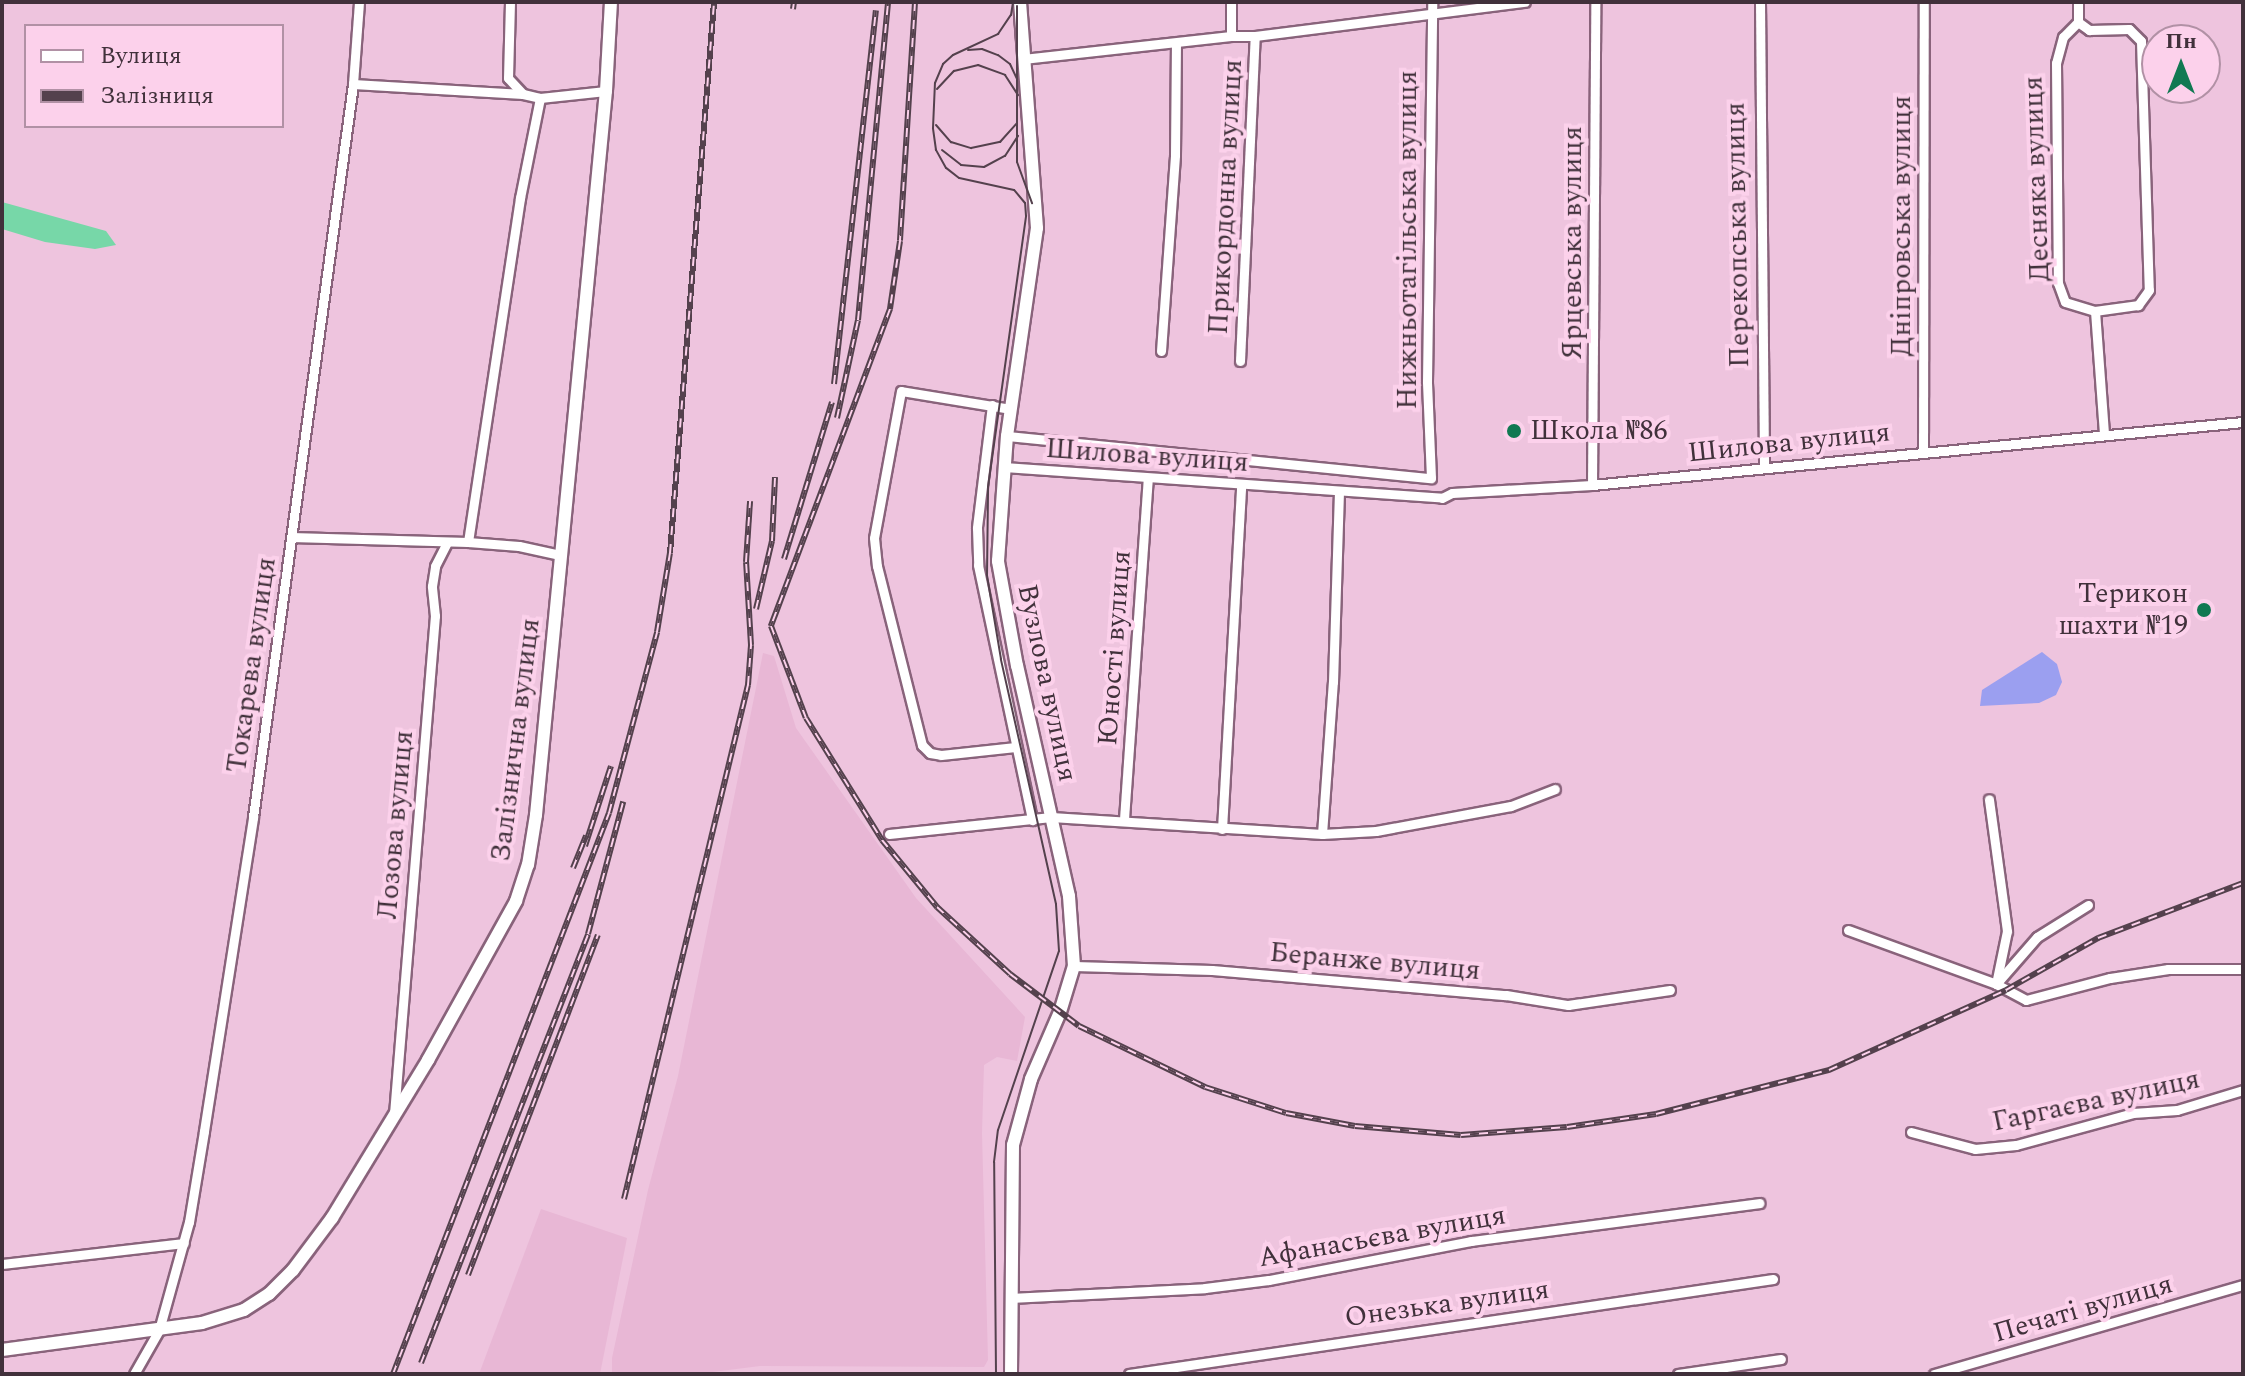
<!DOCTYPE html>
<meta charset="utf-8">
<style>
body{margin:0}
#map{position:relative;width:2245px;height:1376px;overflow:hidden;background:#eec4de;font-family:Spectral,serif}
div>[style]{position:absolute}
[style*='--x']{left:calc(var(--x)*1px);top:calc(var(--y)*1px);width:calc(var(--w)*1px);rotate:calc(var(--a)*1deg)}
.built>*{inset:0;background:#e8b7d5}
.green>*{inset:0;background:#77d7a8}
.water>*{inset:0;background:#9b9ff0}
.roads{filter:drop-shadow(2px 0 #89637b) drop-shadow(-2px 0 #89637b) drop-shadow(0 2px #89637b) drop-shadow(0 -2px #89637b)}
.street>*{height:9px;margin:-4.5px;padding:0 4.5px;transform-origin:4.5px;border-radius:4.5px;background:#fff}
.secondary>*{height:12px;margin:-6px;padding:0 6px;transform-origin:6px;border-radius:6px;background:#fff}
.tram>*{height:2px;margin:-1px;padding:0 1px;transform-origin:1px;border-radius:1px;background:#54414d}
.rail>*{height:6px;margin-top:-3px;transform-origin:0;background:repeating-linear-gradient(90deg,#fcd1eb 0 9px,#54414d 0 18px);box-sizing:border-box;border-block:2px solid #54414d}
.dots>*{width:22px;height:22px;translate:-50% -50%;box-sizing:border-box;border:4px solid #fcd1eb;border-radius:50%}
span{translate:-50% -50%;white-space:nowrap;text-align:center;line-height:1.15;-webkit-text-stroke:8px #fcd1eb;paint-order:stroke}
.street-label{font-size:28px;color:#41313b}
.poi-label{font-size:28px;color:#41313b}
.left{translate:0 -50%;text-align:left}
.right{translate:-100% -50%;text-align:right}
.frame{position:absolute;inset:0;border:4px solid #41313b;pointer-events:none}
.legend{position:absolute;left:24px;top:24px;width:260px;height:104px;box-sizing:border-box;background:#fcd1eb;border:2px solid #b191a5;margin:0;padding:10px 14px;list-style:none;font-size:24px;color:#41313b}
.legend li{display:flex;align-items:center;gap:16px;height:40px}
.legend b{width:40px;border:2px solid #b191a5}
.north{position:absolute;left:2141px;top:24px;width:80px;height:80px;box-sizing:border-box;background:#fcd1eb;border:2px solid #b191a5;border-radius:50%;rotate:0deg;font-size:22px;font-weight:700;line-height:32px;text-align:center;color:#41313b}
.north::after{content:'';display:block;margin:auto;width:28px;height:36px;background:#117952;clip-path:polygon(50% 0,100% 100%,50% 72%,0 100%)}
</style>
<div id="map">
<div class="built">
<div style="clip-path:polygon(763px 653px,774px 656px,796px 728px,916px 898px,1025px 1017px,1017px 1061px,997px 1057px,984px 1065px,982px 1133px,988px 1360px,984px 1367px,760px 1366px,697px 1374px,612px 1374px,612px 1358px,648px 1190px,678px 1076px)"></div>
<div style="clip-path:polygon(541px 1209px,627px 1238px,600px 1374px,479px 1374px)"></div>
</div>
<div class="green">
<div style="clip-path:polygon(2px 202px,106px 231px,116px 245px,95px 249px,45px 242px,2px 229px)"></div>
</div>
<div class="water">
<div style="clip-path:polygon(2042px 652px,2057px 664px,2062px 682px,2056px 695px,2039px 703px,1980px 706px,1982px 690px)"></div>
</div>
<div class="roads">
<div class="street">
<div style="--x:510;--y:2;--w:76;--a:91.5"></div>
<div style="--x:508;--y:78;--w:22;--a:47"></div>
<div style="--x:1760;--y:2;--w:465;--a:89.5"></div>
<div style="--x:2078;--y:2;--w:20;--a:90"></div>
<div style="--x:2078;--y:22;--w:21;--a:135"></div>
<div style="--x:2063;--y:37;--w:27;--a:105"></div>
<div style="--x:2056;--y:63;--w:220;--a:89.5"></div>
<div style="--x:2058;--y:283;--w:20;--a:70"></div>
<div style="--x:2065;--y:302;--w:31;--a:17"></div>
<div style="--x:2095;--y:311;--w:124;--a:85.8"></div>
<div style="--x:2078;--y:22;--w:14;--a:36"></div>
<div style="--x:2089;--y:30;--w:40;--a:-1.4"></div>
<div style="--x:2129;--y:29;--w:17;--a:45"></div>
<div style="--x:2141;--y:41;--w:249;--a:88.2"></div>
<div style="--x:2149;--y:290;--w:19;--a:126"></div>
<div style="--x:2138;--y:305;--w:43;--a:172.1"></div>
<div style="--x:1231;--y:36;--w:34;--a:-90"></div>
<div style="--x:1023;--y:59;--w:209;--a:-6.3"></div>
<div style="--x:1231;--y:36;--w:24;--a:0"></div>
<div style="--x:1255;--y:36;--w:272;--a:-7.2"></div>
<div style="--x:353;--y:84;--w:170;--a:3.4"></div>
<div style="--x:523;--y:94;--w:17;--a:13"></div>
<div style="--x:540;--y:98;--w:66;--a:-6.1"></div>
<div style="--x:1161;--y:351;--w:196;--a:-85.9"></div>
<div style="--x:1175;--y:155;--w:112;--a:-89.5"></div>
<div style="--x:1240;--y:361;--w:325;--a:-87.4"></div>
<div style="--x:992;--y:405;--w:124;--a:97"></div>
<div style="--x:977;--y:528;--w:37;--a:88"></div>
<div style="--x:978;--y:565;--w:261;--a:78"></div>
<div style="--x:1011;--y:409;--w:111;--a:-170.7"></div>
<div style="--x:901;--y:391;--w:149;--a:100.4"></div>
<div style="--x:874;--y:538;--w:28;--a:84"></div>
<div style="--x:877;--y:566;--w:185;--a:75.9"></div>
<div style="--x:922;--y:745;--w:11;--a:45"></div>
<div style="--x:930;--y:753;--w:11;--a:10"></div>
<div style="--x:941;--y:755;--w:75;--a:-6.1"></div>
<div style="--x:1007;--y:436;--w:426;--a:5.7"></div>
<div style="--x:1431;--y:478;--w:97;--a:-92.4"></div>
<div style="--x:1427;--y:381;--w:379;--a:-89.2"></div>
<div style="--x:1923;--y:451;--w:449;--a:-89.9"></div>
<div style="--x:1004;--y:467;--w:439;--a:4"></div>
<div style="--x:1442;--y:498;--w:11;--a:-27"></div>
<div style="--x:1452;--y:493;--w:140;--a:-3.3"></div>
<div style="--x:1592;--y:485;--w:654;--a:-5.53"></div>
<div style="--x:1592;--y:485;--w:483;--a:-89.6"></div>
<div style="--x:291;--y:537;--w:177;--a:1.6"></div>
<div style="--x:468;--y:542;--w:51;--a:4.5"></div>
<div style="--x:519;--y:546;--w:42;--a:12.4"></div>
<div style="--x:468;--y:542;--w:348;--a:-81.4"></div>
<div style="--x:520;--y:198;--w:102;--a:-78.7"></div>
<div style="--x:1124;--y:819;--w:340;--a:-86"></div>
<div style="--x:1222;--y:829;--w:345;--a:-86.8"></div>
<div style="--x:889;--y:834;--w:163;--a:-6"></div>
<div style="--x:1051;--y:817;--w:272;--a:3.6"></div>
<div style="--x:1322;--y:834;--w:54;--a:-3.2"></div>
<div style="--x:1376;--y:831;--w:137;--a:-10.5"></div>
<div style="--x:1511;--y:806;--w:47;--a:-21.1"></div>
<div style="--x:1322;--y:834;--w:152;--a:-85.9"></div>
<div style="--x:1333;--y:682;--w:190;--a:-88.2"></div>
<div style="--x:2088;--y:905;--w:60;--a:147.9"></div>
<div style="--x:2037;--y:937;--w:62;--a:131.1"></div>
<div style="--x:1996;--y:984;--w:34;--a:28"></div>
<div style="--x:2026;--y:1000;--w:87;--a:-14.7"></div>
<div style="--x:2110;--y:978;--w:59;--a:-8.8"></div>
<div style="--x:2168;--y:969;--w:75;--a:0"></div>
<div style="--x:1848;--y:930;--w:158;--a:20"></div>
<div style="--x:1996;--y:984;--w:54;--a:-78.3"></div>
<div style="--x:2007;--y:931;--w:133;--a:-97.8"></div>
<div style="--x:1074;--y:966;--w:138;--a:1.7"></div>
<div style="--x:1212;--y:970;--w:295;--a:4.9"></div>
<div style="--x:1506;--y:995;--w:63;--a:9.2"></div>
<div style="--x:1568;--y:1005;--w:103;--a:-8.4"></div>
<div style="--x:394;--y:1114;--w:500;--a:-85.3"></div>
<div style="--x:435;--y:616;--w:30;--a:-96"></div>
<div style="--x:432;--y:586;--w:20;--a:-81"></div>
<div style="--x:435;--y:566;--w:27;--a:-63"></div>
<div style="--x:1911;--y:1132;--w:66;--a:14.9"></div>
<div style="--x:1975;--y:1149;--w:41;--a:-5.6"></div>
<div style="--x:2016;--y:1145;--w:121;--a:-15.3"></div>
<div style="--x:2133;--y:1113;--w:44;--a:-3.9"></div>
<div style="--x:2177;--y:1110;--w:69;--a:-16.9"></div>
<div style="--x:2;--y:1264;--w:183;--a:-6.6"></div>
<div style="--x:1010;--y:1298;--w:195;--a:-2.9"></div>
<div style="--x:1205;--y:1288;--w:64;--a:-7.1"></div>
<div style="--x:1269;--y:1280;--w:206;--a:-10.9"></div>
<div style="--x:1471;--y:1241;--w:291;--a:-7.5"></div>
<div style="--x:134;--y:1374;--w:51;--a:-60.4"></div>
<div style="--x:159;--y:1330;--w:112;--a:-74.5"></div>
<div style="--x:189;--y:1222;--w:92;--a:-80.6"></div>
<div style="--x:204;--y:1131;--w:318;--a:-81.1"></div>
<div style="--x:253;--y:817;--w:740;--a:-82.23"></div>
<div style="--x:353;--y:84;--w:82;--a:-85.8"></div>
<div style="--x:1129;--y:1374;--w:651;--a:-8.39"></div>
<div style="--x:1678;--y:1374;--w:104;--a:-8.3"></div>
<div style="--x:1934;--y:1374;--w:322;--a:-16.1"></div>
</div>
<div class="secondary">
<div style="--x:2;--y:1350;--w:202;--a:-7.7"></div>
<div style="--x:202;--y:1323;--w:44;--a:-17.2"></div>
<div style="--x:244;--y:1310;--w:30;--a:-33"></div>
<div style="--x:269;--y:1294;--w:34;--a:-45"></div>
<div style="--x:293;--y:1270;--w:65;--a:-53.1"></div>
<div style="--x:332;--y:1218;--w:185;--a:-58.7"></div>
<div style="--x:428;--y:1060;--w:182;--a:-61"></div>
<div style="--x:516;--y:901;--w:38;--a:-72"></div>
<div style="--x:528;--y:865;--w:51;--a:-80.9"></div>
<div style="--x:536;--y:815;--w:727;--a:-84.48"></div>
<div style="--x:606;--y:91;--w:89;--a:-86.8"></div>
<div style="--x:1011;--y:1374;--w:229;--a:-89.5"></div>
<div style="--x:1013;--y:1145;--w:68;--a:-74.7"></div>
<div style="--x:1031;--y:1079;--w:73;--a:-66.6"></div>
<div style="--x:1060;--y:1012;--w:48;--a:-73.1"></div>
<div style="--x:1074;--y:966;--w:70;--a:-94.1"></div>
<div style="--x:1069;--y:896;--w:236;--a:-102.7"></div>
<div style="--x:1017;--y:666;--w:107;--a:-100.3"></div>
<div style="--x:998;--y:561;--w:125;--a:-85.9"></div>
<div style="--x:1007;--y:436;--w:210;--a:-81.8"></div>
<div style="--x:1037;--y:228;--w:227;--a:-94.3"></div>
</div>
</div>
<div class="tram">
<div style="--x:1017;--y:6;--w:156;--a:90"></div>
<div style="--x:1017;--y:162;--w:44;--a:69.9"></div>
<div style="--x:968;--y:50;--w:14;--a:-4"></div>
<div style="--x:982;--y:49;--w:17;--a:21"></div>
<div style="--x:998;--y:55;--w:15;--a:37"></div>
<div style="--x:1010;--y:64;--w:17;--a:65"></div>
<div style="--x:937;--y:89;--w:25;--a:-47"></div>
<div style="--x:954;--y:71;--w:25;--a:-14"></div>
<div style="--x:978;--y:65;--w:29;--a:20"></div>
<div style="--x:1005;--y:75;--w:24;--a:57"></div>
<div style="--x:936;--y:125;--w:23;--a:49"></div>
<div style="--x:951;--y:142;--w:21;--a:17"></div>
<div style="--x:971;--y:148;--w:30;--a:-12"></div>
<div style="--x:1000;--y:142;--w:25;--a:-48"></div>
<div style="--x:942;--y:150;--w:24;--a:38"></div>
<div style="--x:961;--y:165;--w:23;--a:5"></div>
<div style="--x:984;--y:167;--w:24;--a:-28"></div>
<div style="--x:1005;--y:156;--w:24;--a:-57"></div>
<div style="--x:996;--y:1374;--w:212;--a:-90.5"></div>
<div style="--x:994;--y:1162;--w:32;--a:-83"></div>
<div style="--x:998;--y:1130;--w:189;--a:-71.2"></div>
<div style="--x:1059;--y:951;--w:47;--a:-93.7"></div>
<div style="--x:1056;--y:904;--w:251;--a:-102.7"></div>
<div style="--x:1001;--y:659;--w:85;--a:-99.5"></div>
<div style="--x:987;--y:575;--w:88;--a:-89.3"></div>
<div style="--x:988;--y:487;--w:274;--a:-82"></div>
<div style="--x:1026;--y:216;--w:13;--a:-94"></div>
<div style="--x:1025;--y:203;--w:17;--a:-130"></div>
<div style="--x:1014;--y:190;--w:56;--a:-167.7"></div>
<div style="--x:959;--y:178;--w:16;--a:-142"></div>
<div style="--x:946;--y:168;--w:21;--a:-119"></div>
<div style="--x:936;--y:150;--w:22;--a:-98"></div>
<div style="--x:933;--y:128;--w:45;--a:-87.5"></div>
<div style="--x:935;--y:83;--w:21;--a:-67"></div>
<div style="--x:943;--y:64;--w:13;--a:-42"></div>
<div style="--x:953;--y:55;--w:50;--a:-25"></div>
<div style="--x:998;--y:34;--w:23;--a:-56"></div>
<div style="--x:1011;--y:15;--w:13;--a:-81"></div>
</div>
<div class="rail">
<div style="--x:915;--y:2;--w:239;--a:93.6"></div>
<div style="--x:900;--y:241;--w:69;--a:98.4"></div>
<div style="--x:890;--y:309;--w:339;--a:110.6"></div>
<div style="--x:771;--y:626;--w:98;--a:69.2"></div>
<div style="--x:806;--y:718;--w:144;--a:58.1"></div>
<div style="--x:882;--y:840;--w:87;--a:50.6"></div>
<div style="--x:937;--y:907;--w:99;--a:42.5"></div>
<div style="--x:1010;--y:974;--w:86;--a:37"></div>
<div style="--x:1079;--y:1026;--w:140;--a:25.8"></div>
<div style="--x:1205;--y:1087;--w:85;--a:17.8"></div>
<div style="--x:1286;--y:1113;--w:70;--a:10.7"></div>
<div style="--x:1355;--y:1126;--w:106;--a:4.9"></div>
<div style="--x:1461;--y:1135;--w:106;--a:-4.3"></div>
<div style="--x:1567;--y:1127;--w:90;--a:-8.3"></div>
<div style="--x:1656;--y:1114;--w:179;--a:-14.3"></div>
<div style="--x:1829;--y:1070;--w:194;--a:-24.3"></div>
<div style="--x:2006;--y:990;--w:106;--a:-29.5"></div>
<div style="--x:2098;--y:938;--w:155;--a:-20.8"></div>
<div style="--x:793;--y:9;--w:7;--a:-82"></div>
<div style="--x:834;--y:384;--w:376;--a:-83.6"></div>
<div style="--x:837;--y:418;--w:100;--a:-77.9"></div>
<div style="--x:858;--y:320;--w:319;--a:-84.6"></div>
<div style="--x:784;--y:559;--w:164;--a:-73"></div>
<div style="--x:756;--y:609;--w:70;--a:-76.8"></div>
<div style="--x:772;--y:541;--w:64;--a:-87.3"></div>
<div style="--x:585;--y:846;--w:84;--a:-72"></div>
<div style="--x:573;--y:868;--w:35;--a:-68"></div>
<div style="--x:624;--y:1199;--w:529;--a:-76.44"></div>
<div style="--x:748;--y:685;--w:40;--a:-85.7"></div>
<div style="--x:751;--y:645;--w:83;--a:-93.4"></div>
<div style="--x:746;--y:562;--w:61;--a:-86.2"></div>
<div style="--x:468;--y:1275;--w:364;--a:-69.1"></div>
<div style="--x:421;--y:1363;--w:460;--a:-68.7"></div>
<div style="--x:588;--y:934;--w:137;--a:-75.1"></div>
<div style="--x:393;--y:1374;--w:601;--a:-68.94"></div>
<div style="--x:609;--y:813;--w:187;--a:-75.1"></div>
<div style="--x:657;--y:632;--w:80;--a:-80.7"></div>
<div style="--x:670;--y:553;--w:553;--a:-85.43"></div>
</div>
<div class="dots">
<div style="left:1514px;top:431px;background:#117952"></div>
<div style="left:2204px;top:610px;background:#117952"></div>
</div>
<div class="street-label">
<span style="left:2037px;top:179px;rotate:-92deg">Десняка вулиця</span>
<span style="left:1226px;top:197px;rotate:-87deg">Прикордонна вулиця</span>
<span style="left:1902px;top:226px;rotate:-90deg">Дніпровська вулиця</span>
<span style="left:1738px;top:235px;rotate:-91deg">Перекопська вулиця</span>
<span style="left:1408px;top:240px;rotate:-90deg">Нижньотагільська вулиця</span>
<span style="left:1573px;top:243px;rotate:-90deg">Ярцевська вулиця</span>
<span style="left:1789px;top:443px;rotate:-6deg">Шилова вулиця</span>
<span style="left:1147px;top:456px;rotate:4deg">Шилова вулиця</span>
<span style="left:1115px;top:648px;rotate:-86deg">Юності вулиця</span>
<span style="left:252px;top:665px;rotate:-82deg">Токарева вулиця</span>
<span style="left:1047px;top:683px;rotate:78deg">Вузлова вулиця</span>
<span style="left:516px;top:740px;rotate:-83deg">Залізнична вулиця</span>
<span style="left:396px;top:825px;rotate:-85deg">Лозова вулиця</span>
<span style="left:1375px;top:962px;rotate:5deg">Беранже вулиця</span>
<span style="left:2096px;top:1101px;rotate:-12deg">Гаргаєва вулиця</span>
<span style="left:1382px;top:1237px;rotate:-10deg">Афанасьєва вулиця</span>
<span style="left:1447px;top:1304px;rotate:-8deg">Онезька вулиця</span>
<span style="left:2083px;top:1309px;rotate:-16deg">Печаті вулиця</span>
</div>
<div class="poi-label">
<span class="left" style="left:1530px;top:431px">Школа №86</span>
<span class="right" style="left:2188px;top:610px">Терикон<br>шахти №19</span>
</div>
<div class="frame"></div>
<ul class="legend">
<li><b style="height:10px;background:#fff"></b>Вулиця</li>
<li><b style="height:10px;background:#54414d"></b>Залізниця</li>
</ul>
<div class="north">Пн</div>
</div>
